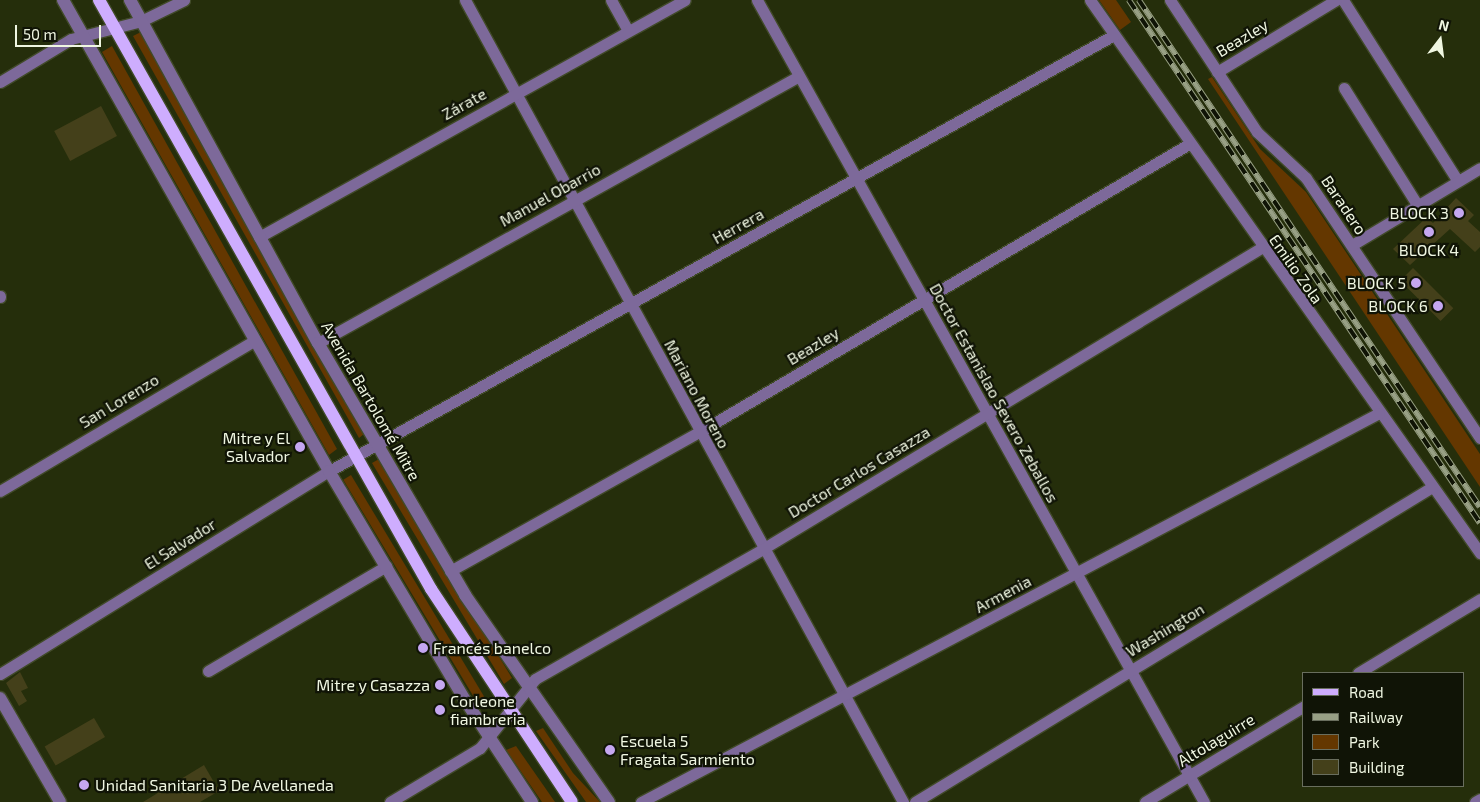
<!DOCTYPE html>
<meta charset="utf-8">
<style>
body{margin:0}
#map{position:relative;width:1480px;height:802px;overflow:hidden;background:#252e0b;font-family:"Exo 2",sans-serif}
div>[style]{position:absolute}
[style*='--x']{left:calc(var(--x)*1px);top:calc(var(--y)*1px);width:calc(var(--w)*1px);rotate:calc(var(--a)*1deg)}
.green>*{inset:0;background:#643700;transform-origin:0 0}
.building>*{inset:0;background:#44401a;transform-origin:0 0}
.roads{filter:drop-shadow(1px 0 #414a29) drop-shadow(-1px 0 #414a29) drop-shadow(0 1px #414a29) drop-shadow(0 -1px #414a29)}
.minor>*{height:11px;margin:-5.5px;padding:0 5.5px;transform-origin:5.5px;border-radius:5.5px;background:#7d699a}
.tertiary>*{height:12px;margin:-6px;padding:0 6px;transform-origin:6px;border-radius:6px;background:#7d699a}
.primary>*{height:12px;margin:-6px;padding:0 6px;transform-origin:6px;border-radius:6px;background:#ceadfe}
.rail>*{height:5.5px;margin-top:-2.75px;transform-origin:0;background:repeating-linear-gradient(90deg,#101406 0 11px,#98a085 0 22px);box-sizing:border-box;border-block:1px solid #98a085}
.dots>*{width:14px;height:14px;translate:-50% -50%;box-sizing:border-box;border:2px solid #101406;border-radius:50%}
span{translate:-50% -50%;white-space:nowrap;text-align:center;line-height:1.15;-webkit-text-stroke:4.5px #101406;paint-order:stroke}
.street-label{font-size:16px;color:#eff6e1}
.poi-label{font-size:16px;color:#eff6e1}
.right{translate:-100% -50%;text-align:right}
.left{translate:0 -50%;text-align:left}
.legend{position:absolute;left:1302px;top:672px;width:162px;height:115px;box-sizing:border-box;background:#101406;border:1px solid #696e5e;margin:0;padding:6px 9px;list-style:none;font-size:15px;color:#eff6e1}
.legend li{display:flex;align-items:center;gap:10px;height:25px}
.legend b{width:25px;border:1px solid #696e5e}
.north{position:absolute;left:1415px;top:15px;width:50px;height:50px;-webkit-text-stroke:4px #101406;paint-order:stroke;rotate:15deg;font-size:14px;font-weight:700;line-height:20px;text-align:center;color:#eff6e1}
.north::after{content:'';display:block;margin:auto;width:18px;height:22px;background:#eff6e1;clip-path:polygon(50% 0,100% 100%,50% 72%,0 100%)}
.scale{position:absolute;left:15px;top:25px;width:86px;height:22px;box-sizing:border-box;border:2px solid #eff6e1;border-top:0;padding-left:6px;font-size:15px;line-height:18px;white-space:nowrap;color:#eff6e1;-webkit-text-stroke:4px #101406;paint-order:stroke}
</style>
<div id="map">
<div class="green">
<div style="clip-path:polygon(1099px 0,1116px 0,1131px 22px,1120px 30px)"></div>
<div style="clip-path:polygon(141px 32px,364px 434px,359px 438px,133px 36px)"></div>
<div style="clip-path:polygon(112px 46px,337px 449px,329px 455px,102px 52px)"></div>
<div style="clip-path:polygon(1212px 77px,1260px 149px,1306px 192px,1480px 454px,1480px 487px,1208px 79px)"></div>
<div style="clip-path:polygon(379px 459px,512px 678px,504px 684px,372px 463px)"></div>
<div style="left:351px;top:475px;width:259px;height:9px;rotate:59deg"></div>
<div style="clip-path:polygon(543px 728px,573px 773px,600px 802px,586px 802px,536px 731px)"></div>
<div style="clip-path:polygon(516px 746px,555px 802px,542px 802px,506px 750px)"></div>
</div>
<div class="building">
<div style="left:101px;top:106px;width:34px;height:53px;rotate:62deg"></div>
<div style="clip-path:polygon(1456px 198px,1474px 215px,1468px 221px,1480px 232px,1480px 247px,1475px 252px,1450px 229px,1410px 265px,1393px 249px,1427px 217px,1433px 223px)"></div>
<div style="left:1413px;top:268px;width:57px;height:18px;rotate:45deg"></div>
<div style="clip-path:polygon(20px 672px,28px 688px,21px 691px,27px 701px,19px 706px,6px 683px)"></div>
<div style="left:94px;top:718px;width:22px;height:57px;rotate:60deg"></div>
<div style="clip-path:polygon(204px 765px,219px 791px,200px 802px,143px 802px)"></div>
</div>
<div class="roads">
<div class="minor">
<div style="--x:465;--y:0;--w:914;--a:61.36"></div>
<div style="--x:611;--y:0;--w:35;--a:61"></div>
<div style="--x:757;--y:0;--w:918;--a:60.87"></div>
<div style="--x:1090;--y:0;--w:677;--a:54.81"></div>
<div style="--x:1170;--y:0;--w:158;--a:56.6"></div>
<div style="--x:1257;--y:132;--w:67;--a:43.2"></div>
<div style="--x:1306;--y:178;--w:313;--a:56.2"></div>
<div style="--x:1343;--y:0;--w:214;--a:57.6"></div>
<div style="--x:1217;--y:72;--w:139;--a:-31.2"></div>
<div style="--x:0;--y:82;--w:83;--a:-31.2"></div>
<div style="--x:71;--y:39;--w:72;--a:-14.4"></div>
<div style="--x:141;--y:21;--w:48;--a:-26"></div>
<div style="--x:1344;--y:88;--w:139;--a:57.9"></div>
<div style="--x:259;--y:237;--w:487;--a:-29.1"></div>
<div style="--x:1352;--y:245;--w:149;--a:-31"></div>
<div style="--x:0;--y:296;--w:1;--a:90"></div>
<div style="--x:318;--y:343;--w:550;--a:-29.03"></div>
<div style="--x:0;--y:491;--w:296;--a:-30.6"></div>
<div style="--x:450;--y:571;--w:285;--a:-29.2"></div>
<div style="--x:699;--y:432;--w:568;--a:-30.45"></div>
<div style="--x:208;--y:671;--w:207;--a:-30.5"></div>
<div style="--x:1358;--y:673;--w:143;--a:-31.2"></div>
<div style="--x:0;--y:674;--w:387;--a:-31.7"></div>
<div style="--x:329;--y:471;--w:898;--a:-29.05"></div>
<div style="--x:390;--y:802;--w:105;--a:-31"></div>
<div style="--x:480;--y:748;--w:88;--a:-51.4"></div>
<div style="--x:535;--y:679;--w:260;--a:-29.7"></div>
<div style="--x:761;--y:550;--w:584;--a:-31.13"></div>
<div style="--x:641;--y:802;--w:834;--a:-27.79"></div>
<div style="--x:915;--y:802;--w:605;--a:-31.35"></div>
<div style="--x:1145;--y:802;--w:186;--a:-31.1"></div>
<div style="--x:1475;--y:802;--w:6;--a:-31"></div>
</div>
<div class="tertiary">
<div style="--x:63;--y:0;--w:541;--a:60.54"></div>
<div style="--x:329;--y:471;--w:266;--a:59.3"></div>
<div style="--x:465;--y:700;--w:122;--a:56.7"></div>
<div style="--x:130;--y:0;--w:391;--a:61.3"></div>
<div style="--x:318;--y:343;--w:292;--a:59.7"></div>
<div style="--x:465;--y:595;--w:252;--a:55.2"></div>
<div style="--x:0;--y:698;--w:120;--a:60"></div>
</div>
<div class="primary">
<div style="--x:99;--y:0;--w:676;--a:60.59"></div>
<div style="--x:431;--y:589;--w:255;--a:56.5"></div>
</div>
</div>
<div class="rail">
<div style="--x:1129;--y:0;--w:630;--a:56.13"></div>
<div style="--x:1139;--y:0;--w:611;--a:56.08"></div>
</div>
<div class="dots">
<div style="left:1459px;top:213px;background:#c5a7f1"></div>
<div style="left:1429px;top:232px;background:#c5a7f1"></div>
<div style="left:1416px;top:283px;background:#c5a7f1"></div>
<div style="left:1438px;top:306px;background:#c5a7f1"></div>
<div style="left:300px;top:447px;background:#c5a7f1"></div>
<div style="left:423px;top:648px;background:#c5a7f1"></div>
<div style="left:440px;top:685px;background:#c5a7f1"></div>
<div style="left:440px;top:710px;background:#c5a7f1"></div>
<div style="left:610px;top:750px;background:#c5a7f1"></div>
<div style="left:84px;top:785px;background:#c5a7f1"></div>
</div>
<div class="street-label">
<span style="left:1242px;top:38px;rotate:-31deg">Beazley</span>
<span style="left:464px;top:104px;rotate:-29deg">Zárate</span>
<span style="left:550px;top:195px;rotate:-29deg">Manuel Obarrio</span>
<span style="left:1344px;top:205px;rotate:56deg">Baradero</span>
<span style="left:738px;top:226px;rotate:-29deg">Herrera</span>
<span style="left:1296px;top:269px;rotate:55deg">Emilio Zola</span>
<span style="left:813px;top:346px;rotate:-31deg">Beazley</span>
<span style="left:994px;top:393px;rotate:61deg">Doctor Estanislao Severo Zeballos</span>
<span style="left:697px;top:394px;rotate:62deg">Mariano Moreno</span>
<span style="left:119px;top:401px;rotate:-31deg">San Lorenzo</span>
<span style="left:371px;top:401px;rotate:60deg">Avenida Bartolomé Mitre</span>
<span style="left:859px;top:472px;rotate:-31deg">Doctor Carlos Casazza</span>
<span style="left:180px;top:544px;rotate:-32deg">El Salvador</span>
<span style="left:1003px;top:594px;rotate:-28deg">Armenia</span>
<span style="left:1165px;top:630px;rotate:-31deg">Washington</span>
<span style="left:1216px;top:740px;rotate:-31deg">Altolaguirre</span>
</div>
<div class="poi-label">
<span class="right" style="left:1449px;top:213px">BLOCK 3</span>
<span style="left:1429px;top:250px">BLOCK 4</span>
<span class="right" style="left:1406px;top:283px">BLOCK 5</span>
<span class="right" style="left:1428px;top:306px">BLOCK 6</span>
<span class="right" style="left:290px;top:447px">Mitre y El<br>Salvador</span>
<span class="left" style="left:433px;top:648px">Francés banelco</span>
<span class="right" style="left:430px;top:685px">Mitre y Casazza</span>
<span class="left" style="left:450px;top:710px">Corleone<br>fiambreria</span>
<span class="left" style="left:620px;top:750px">Escuela 5<br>Fragata Sarmiento</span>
<span class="left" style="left:95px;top:785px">Unidad Sanitaria 3 De Avellaneda</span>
</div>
<ul class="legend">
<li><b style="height:6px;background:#ceadfe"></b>Road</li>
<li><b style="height:6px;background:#98a085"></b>Railway</li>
<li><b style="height:14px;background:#643700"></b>Park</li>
<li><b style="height:14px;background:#44401a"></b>Building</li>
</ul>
<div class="north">N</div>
<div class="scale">50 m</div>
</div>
